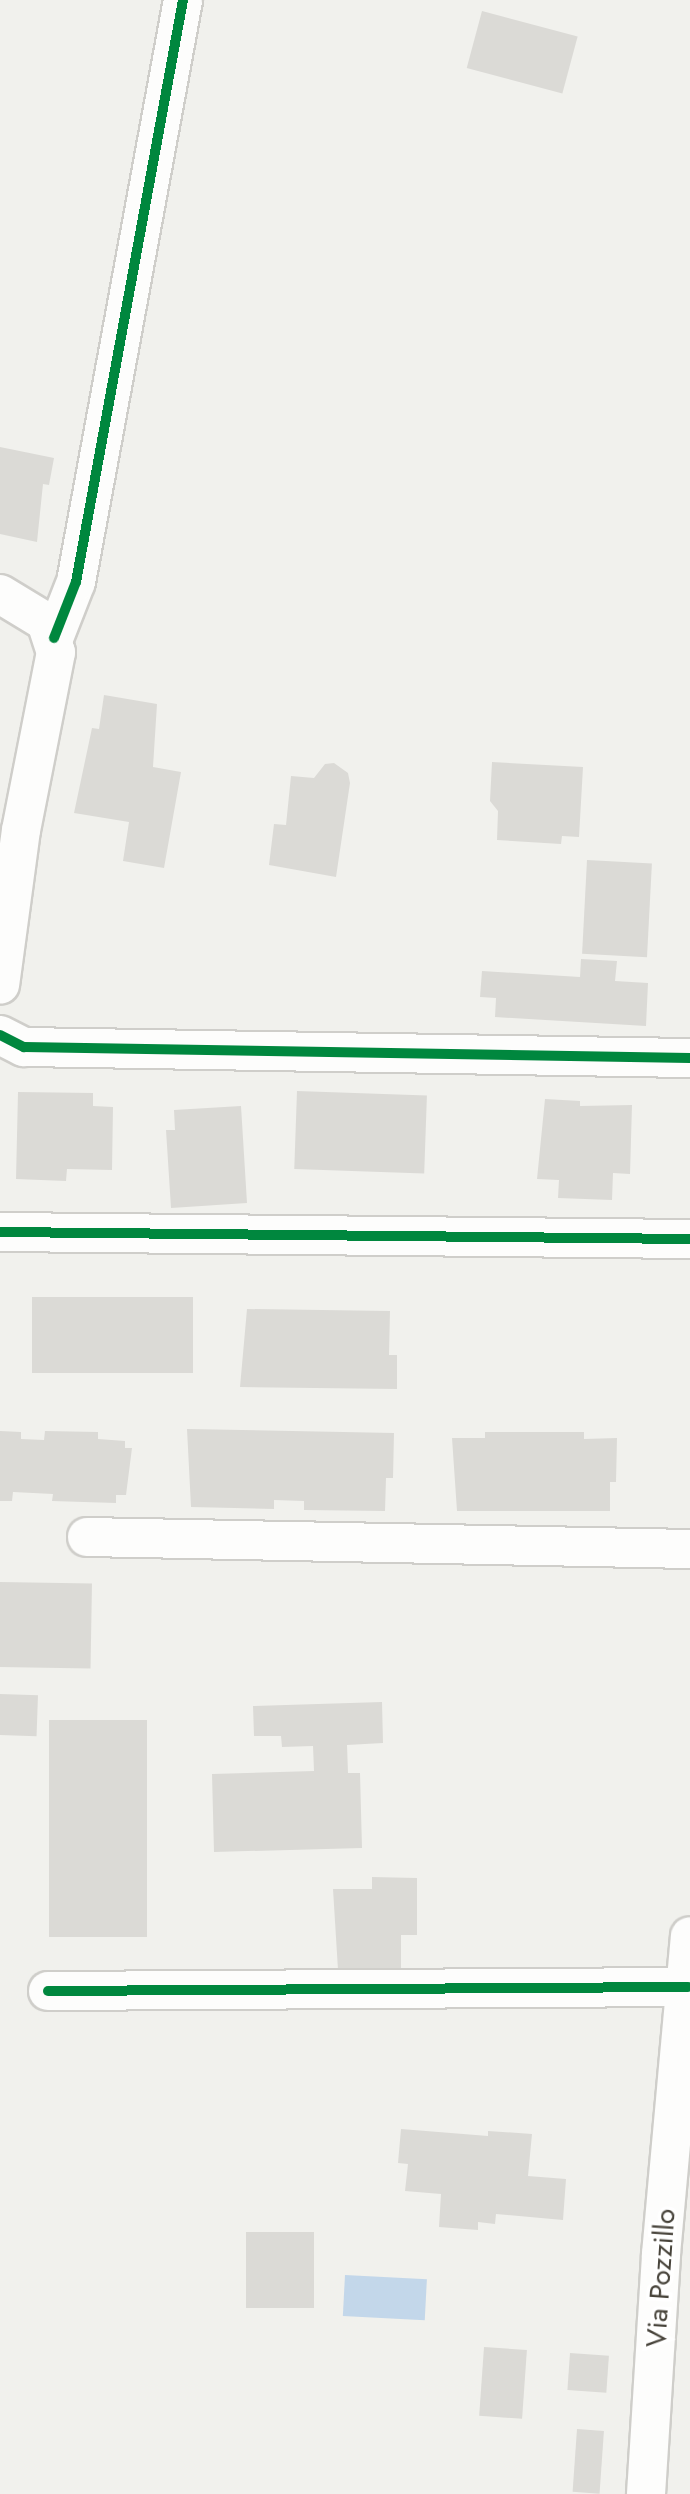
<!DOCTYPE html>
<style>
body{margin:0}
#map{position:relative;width:690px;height:2494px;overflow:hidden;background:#f1f1ed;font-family:Jost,sans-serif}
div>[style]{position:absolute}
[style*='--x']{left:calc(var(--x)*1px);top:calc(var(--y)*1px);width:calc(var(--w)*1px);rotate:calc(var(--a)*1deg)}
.water>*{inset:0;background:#c3d7ea;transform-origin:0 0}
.building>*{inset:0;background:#dbdad6;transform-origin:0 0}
.roads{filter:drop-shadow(2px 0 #cfceca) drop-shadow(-2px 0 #cfceca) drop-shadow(0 2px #cfceca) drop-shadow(0 -2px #cfceca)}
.minor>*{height:38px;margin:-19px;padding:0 19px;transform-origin:19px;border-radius:19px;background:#fdfdfc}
.cycleway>*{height:10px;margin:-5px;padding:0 5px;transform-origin:5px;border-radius:5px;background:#00873e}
span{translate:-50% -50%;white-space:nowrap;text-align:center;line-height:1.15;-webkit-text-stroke:7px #fff;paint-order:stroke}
.street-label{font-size:28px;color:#47433a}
</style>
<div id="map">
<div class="water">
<div style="left:345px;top:2275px;width:82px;height:41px;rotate:3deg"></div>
</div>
<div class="building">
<div style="left:482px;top:11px;width:99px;height:59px;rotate:15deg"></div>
<div style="clip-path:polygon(0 447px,54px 458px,49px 485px,43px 484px,37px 542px,0 534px)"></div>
<div style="clip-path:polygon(104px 695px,157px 704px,153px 767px,181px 772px,164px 868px,123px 861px,129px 822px,74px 813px,92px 728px,99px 729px)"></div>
<div style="clip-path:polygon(492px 762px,583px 767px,579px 837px,562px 836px,561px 844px,497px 840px,498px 811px,490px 801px)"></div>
<div style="clip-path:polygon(334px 763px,348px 773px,350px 783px,336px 877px,269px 865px,274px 824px,286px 825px,291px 776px,314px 778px,325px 764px)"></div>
<div style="left:587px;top:860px;width:65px;height:94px;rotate:3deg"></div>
<div style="clip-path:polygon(581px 959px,617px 961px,615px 981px,648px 983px,646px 1026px,495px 1017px,496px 998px,480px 997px,482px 971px,580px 977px)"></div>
<div style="left:297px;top:1091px;width:130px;height:78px;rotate:2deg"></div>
<div style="clip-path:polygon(18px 1092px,93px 1093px,93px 1106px,113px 1107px,112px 1170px,67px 1169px,66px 1181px,16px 1179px)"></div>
<div style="clip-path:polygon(545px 1099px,580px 1101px,580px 1106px,632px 1105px,630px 1174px,613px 1173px,612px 1200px,558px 1198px,559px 1180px,537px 1179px)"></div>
<div style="clip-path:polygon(241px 1106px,247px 1203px,171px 1208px,166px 1130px,175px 1130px,174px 1110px)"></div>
<div style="left:32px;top:1297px;width:161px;height:76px"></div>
<div style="clip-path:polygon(247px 1309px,390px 1311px,389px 1355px,397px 1355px,397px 1389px,240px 1387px)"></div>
<div style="clip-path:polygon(187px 1429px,394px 1433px,393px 1478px,386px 1478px,385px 1511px,304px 1510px,304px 1501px,274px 1500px,274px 1509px,191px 1507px)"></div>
<div style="clip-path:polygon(0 1431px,21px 1432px,21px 1439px,44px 1440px,45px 1431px,98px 1432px,98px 1439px,125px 1441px,125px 1448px,132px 1448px,126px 1495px,116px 1495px,116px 1503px,52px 1501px,53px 1494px,13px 1492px,12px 1501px,0 1501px)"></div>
<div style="clip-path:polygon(485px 1432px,584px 1432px,584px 1439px,617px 1438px,616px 1482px,610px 1482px,610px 1511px,457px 1511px,452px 1438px,485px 1438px)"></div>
<div style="left:0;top:1582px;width:92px;height:85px;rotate:1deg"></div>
<div style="left:0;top:1694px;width:38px;height:41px;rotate:2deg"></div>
<div style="clip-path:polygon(382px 1702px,383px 1743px,347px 1745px,348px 1773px,360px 1773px,362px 1848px,214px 1852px,212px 1774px,314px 1771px,313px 1746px,282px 1747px,281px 1736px,254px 1736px,253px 1706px)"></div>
<div style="left:49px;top:1720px;width:98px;height:217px"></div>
<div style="clip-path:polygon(372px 1877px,417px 1878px,417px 1935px,401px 1935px,401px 1970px,338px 1970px,333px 1889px,372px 1889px)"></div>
<div style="clip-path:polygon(401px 2129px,488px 2136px,488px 2131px,532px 2134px,528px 2176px,566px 2179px,563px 2220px,496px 2214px,495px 2224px,478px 2222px,478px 2230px,439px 2227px,441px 2194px,405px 2191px,408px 2164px,398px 2163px)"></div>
<div style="left:246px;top:2232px;width:68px;height:76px"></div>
<div style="left:484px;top:2347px;width:43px;height:69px;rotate:4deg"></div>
<div style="left:570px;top:2353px;width:39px;height:37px;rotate:4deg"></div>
<div style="left:577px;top:2429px;width:27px;height:63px;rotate:4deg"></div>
</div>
<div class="roads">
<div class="minor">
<div style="--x:0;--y:594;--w:54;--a:31.3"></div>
<div style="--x:46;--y:622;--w:32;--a:72"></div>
<div style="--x:56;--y:652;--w:181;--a:101.1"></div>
<div style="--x:21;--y:830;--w:156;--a:97.7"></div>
<div style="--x:54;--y:638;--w:60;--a:-68.6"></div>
<div style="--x:76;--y:582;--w:592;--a:-79.58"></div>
<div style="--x:0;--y:1035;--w:27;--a:27"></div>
<div style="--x:24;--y:1047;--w:666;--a:0.95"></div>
<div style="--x:0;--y:1232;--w:690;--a:0.58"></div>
<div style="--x:87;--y:1537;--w:603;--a:1.14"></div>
<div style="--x:48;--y:1991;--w:640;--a:-0.36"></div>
<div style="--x:646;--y:2494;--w:240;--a:-86.4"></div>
<div style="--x:661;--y:2254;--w:319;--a:-84.8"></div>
</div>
</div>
<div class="cycleway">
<div style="--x:54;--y:638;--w:60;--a:-68.6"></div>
<div style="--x:76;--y:582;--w:592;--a:-79.58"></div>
<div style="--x:0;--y:1035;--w:27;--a:27"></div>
<div style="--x:24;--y:1047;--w:666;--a:0.95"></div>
<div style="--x:0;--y:1232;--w:690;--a:0.58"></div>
<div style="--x:48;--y:1991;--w:640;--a:-0.36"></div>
</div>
<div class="street-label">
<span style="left:661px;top:2278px;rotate:-86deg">Via Pozzillo</span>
</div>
</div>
